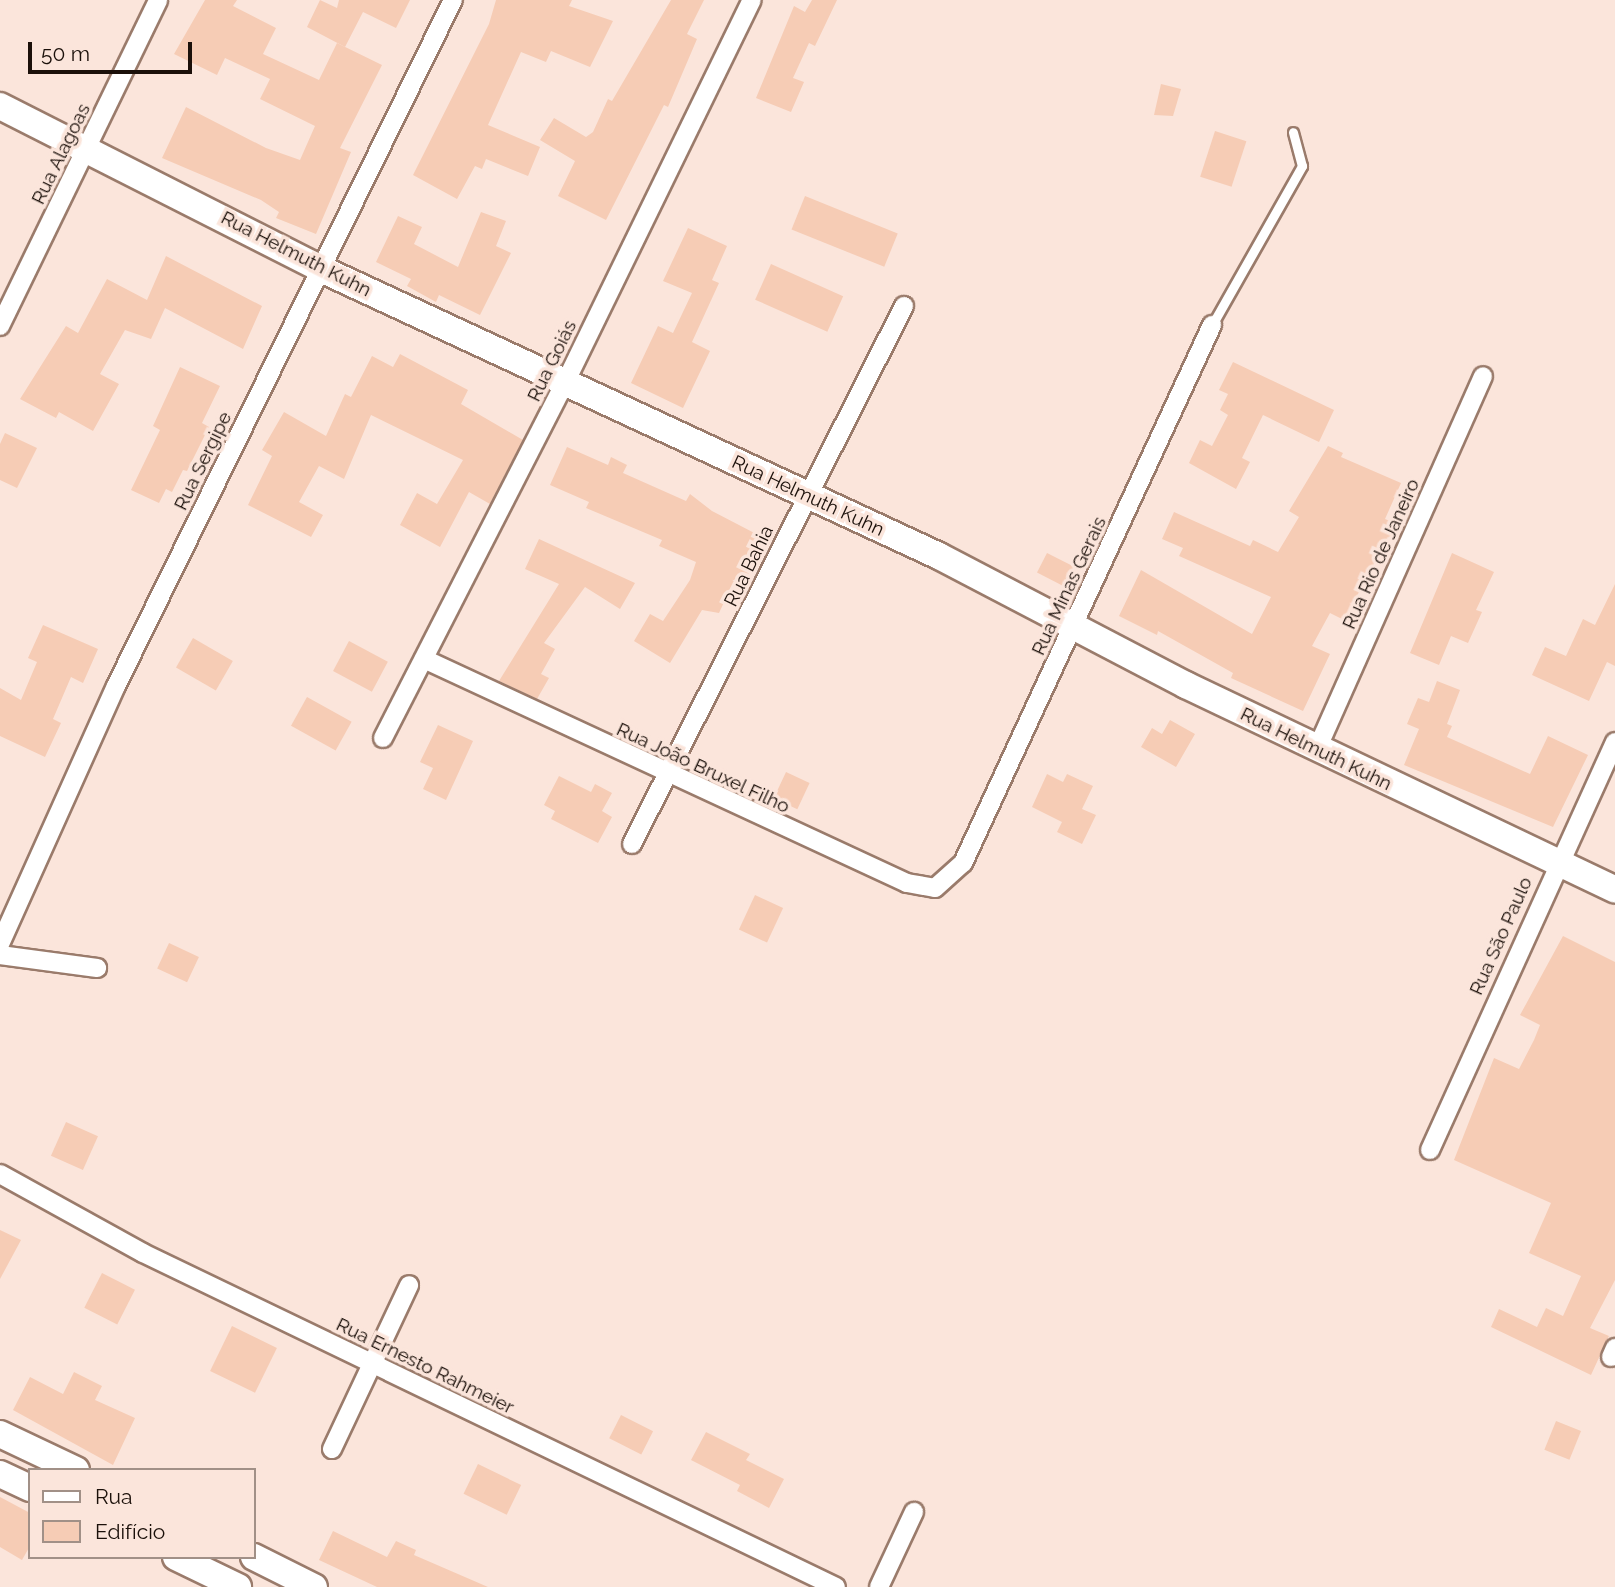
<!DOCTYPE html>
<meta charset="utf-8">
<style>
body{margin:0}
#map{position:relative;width:1615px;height:1587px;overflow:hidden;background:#fbe5db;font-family:Raleway,sans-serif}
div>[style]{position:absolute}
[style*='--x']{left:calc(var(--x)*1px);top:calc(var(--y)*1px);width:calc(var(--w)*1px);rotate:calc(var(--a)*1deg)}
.building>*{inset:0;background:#f6ccb5;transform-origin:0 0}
.roads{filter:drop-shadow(2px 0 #9a7b6b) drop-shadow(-2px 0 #9a7b6b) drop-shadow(0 2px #9a7b6b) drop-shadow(0 -2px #9a7b6b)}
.lane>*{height:9px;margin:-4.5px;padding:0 4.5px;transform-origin:4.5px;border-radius:4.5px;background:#fff}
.street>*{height:18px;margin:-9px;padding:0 9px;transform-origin:9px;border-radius:9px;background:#fff}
.secondary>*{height:26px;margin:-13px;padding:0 13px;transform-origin:13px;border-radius:13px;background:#fff}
span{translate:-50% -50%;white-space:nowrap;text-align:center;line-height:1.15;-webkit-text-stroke:7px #fbe5db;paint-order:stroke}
.street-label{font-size:19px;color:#1b100a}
.legend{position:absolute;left:28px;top:1468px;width:228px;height:91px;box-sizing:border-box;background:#fbe5db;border:2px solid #a19087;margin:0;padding:9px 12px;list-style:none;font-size:21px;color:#1b100a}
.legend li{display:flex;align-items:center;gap:14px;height:35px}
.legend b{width:35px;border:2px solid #a19087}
.scale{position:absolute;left:28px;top:42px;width:164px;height:32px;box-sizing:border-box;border:4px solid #1b100a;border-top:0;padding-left:9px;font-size:21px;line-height:24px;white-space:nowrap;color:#1b100a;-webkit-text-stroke:5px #fbe5db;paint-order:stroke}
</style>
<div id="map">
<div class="building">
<div style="clip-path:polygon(205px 0,237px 0,233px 6px,276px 28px,263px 54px,319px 80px,337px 43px,382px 65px,340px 148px,351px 152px,316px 234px,276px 218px,279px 212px,261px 200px,162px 158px,186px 107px,266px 148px,300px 160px,315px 126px,260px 99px,270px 79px,225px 58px,217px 75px,174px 54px)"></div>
<div style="clip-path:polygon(320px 0,337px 8px,339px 0,410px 0,396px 28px,363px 12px,345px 47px,307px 27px)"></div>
<div style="clip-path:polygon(496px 0,572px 0,569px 6px,613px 21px,590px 67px,551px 51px,546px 62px,521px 52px,488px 125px,540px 147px,528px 176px,486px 159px,482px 169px,475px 166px,457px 199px,413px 175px,489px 24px)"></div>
<div style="clip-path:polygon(671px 0,704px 0,687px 34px,697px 39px,668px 107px,664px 105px,606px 220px,558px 196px,575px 161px,540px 140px,554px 118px,586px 137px,593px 132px,608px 99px,612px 101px)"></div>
<div style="clip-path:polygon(812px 0,837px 0,815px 46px,809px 43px,793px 78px,804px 82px,791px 112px,756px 98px,794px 6px,805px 12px)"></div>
<div style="clip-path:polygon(1161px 84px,1181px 89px,1173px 116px,1154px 115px)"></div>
<div style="left:1215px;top:131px;width:33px;height:48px;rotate:18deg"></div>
<div style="left:805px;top:196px;width:100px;height:36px;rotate:22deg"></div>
<div style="clip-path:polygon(481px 212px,506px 221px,496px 246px,511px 253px,480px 315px,439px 295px,436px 302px,407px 286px,411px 279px,376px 262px,398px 216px,422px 227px,414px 244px,458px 267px)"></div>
<div style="clip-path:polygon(688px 228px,727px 246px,712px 280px,719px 283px,692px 342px,710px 351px,683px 408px,631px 383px,658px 326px,673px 333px,692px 293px,663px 281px)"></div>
<div style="clip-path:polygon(166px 256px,262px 306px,243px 349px,165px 308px,151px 339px,125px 330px,100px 374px,119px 384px,93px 431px,59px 412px,56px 418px,20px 399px,66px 326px,78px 333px,107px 279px,147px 300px)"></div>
<div style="left:771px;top:264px;width:79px;height:39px;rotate:24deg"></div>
<div style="clip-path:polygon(400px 354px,468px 390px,461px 404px,523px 440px,490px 504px,469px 492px,440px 547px,400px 525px,417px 493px,437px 504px,463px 460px,371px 415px,344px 479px,319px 466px,299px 502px,323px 515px,311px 537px,248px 505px,272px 456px,262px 450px,284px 412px,326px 436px,345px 394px,351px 397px,372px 356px,393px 367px)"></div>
<div style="clip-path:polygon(1233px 362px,1334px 410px,1319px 442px,1263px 415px,1242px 458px,1250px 462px,1236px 489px,1189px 463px,1200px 440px,1212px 446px,1228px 415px,1220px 410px,1228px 394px,1219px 390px)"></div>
<div style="clip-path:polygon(180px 367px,220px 386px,202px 423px,209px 427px,187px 471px,183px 470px,172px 492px,166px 489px,159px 503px,131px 490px,160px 430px,153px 426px)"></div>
<div style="clip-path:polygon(5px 433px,37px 448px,17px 488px,0 480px,0 444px)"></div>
<div style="clip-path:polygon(1328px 446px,1343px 453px,1341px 457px,1401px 483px,1385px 519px,1397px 524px,1386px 551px,1382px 549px,1344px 620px,1330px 613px,1312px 646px,1330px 654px,1303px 711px,1231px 678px,1233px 673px,1158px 631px,1157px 635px,1119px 616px,1141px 570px,1252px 634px,1271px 597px,1179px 556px,1183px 548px,1162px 539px,1174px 512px,1250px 546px,1253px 540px,1278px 552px,1299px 517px,1289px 511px)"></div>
<div style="clip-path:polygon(567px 447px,608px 465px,611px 457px,627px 465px,623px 473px,686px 501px,690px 494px,712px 511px,768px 540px,733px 602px,726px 598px,719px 613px,702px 610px,670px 663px,634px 641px,650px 614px,663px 621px,690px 580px,696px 562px,659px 546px,662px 540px,586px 508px,589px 502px,550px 485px)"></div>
<div style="clip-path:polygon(539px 539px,635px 583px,620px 609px,585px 587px,544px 643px,555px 649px,541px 674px,549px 678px,537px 699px,499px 681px,559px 584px,525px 569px)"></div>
<div style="left:1047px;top:553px;width:30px;height:22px;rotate:27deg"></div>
<div style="clip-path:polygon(1452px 553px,1494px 572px,1476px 610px,1482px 612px,1468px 643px,1451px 636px,1439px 665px,1410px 653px)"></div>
<div style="clip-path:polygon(1615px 584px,1615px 666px,1607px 662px,1589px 701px,1532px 675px,1545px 647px,1566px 656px,1583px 619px,1595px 625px)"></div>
<div style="clip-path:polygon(43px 625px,98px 649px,83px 683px,71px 677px,53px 719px,61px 723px,45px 757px,0 736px,0 688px,21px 700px,37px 662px,28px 658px)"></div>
<div style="left:193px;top:638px;width:46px;height:34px;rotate:30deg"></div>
<div style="left:349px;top:641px;width:44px;height:34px;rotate:28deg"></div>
<div style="clip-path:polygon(1437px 681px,1460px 690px,1447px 724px,1452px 726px,1447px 737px,1530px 774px,1548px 736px,1588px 755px,1553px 827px,1404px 765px,1419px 729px,1407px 724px,1418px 698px,1429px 702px)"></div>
<div style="left:307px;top:697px;width:51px;height:33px;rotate:29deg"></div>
<div style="clip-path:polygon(1170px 720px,1195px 734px,1176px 767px,1141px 747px,1152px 728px,1162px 734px)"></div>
<div style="clip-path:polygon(438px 725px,473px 741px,446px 800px,423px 789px,433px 768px,420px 762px)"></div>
<div style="left:786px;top:772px;width:26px;height:29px;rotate:25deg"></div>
<div style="clip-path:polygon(1047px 774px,1063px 782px,1067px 774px,1093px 786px,1082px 809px,1096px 815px,1082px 844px,1057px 832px,1062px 822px,1032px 807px)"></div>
<div style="clip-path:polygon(559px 776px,591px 792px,595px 784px,612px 793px,602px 811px,612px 817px,598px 843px,551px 819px,555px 811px,544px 805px)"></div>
<div style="left:755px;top:895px;width:31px;height:38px;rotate:25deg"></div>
<div style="clip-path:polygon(1563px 936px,1615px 962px,1615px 1280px,1590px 1328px,1609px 1336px,1591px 1375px,1491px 1327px,1499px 1309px,1537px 1327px,1546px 1308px,1563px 1316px,1581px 1276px,1529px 1253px,1551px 1203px,1454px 1160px,1494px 1058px,1519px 1069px,1534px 1040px,1540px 1025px,1520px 1015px)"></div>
<div style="left:169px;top:943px;width:33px;height:28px;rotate:25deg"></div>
<div style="left:66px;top:1122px;width:35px;height:37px;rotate:24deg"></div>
<div style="clip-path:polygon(0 1230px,21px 1240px,0 1279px)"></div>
<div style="left:102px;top:1273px;width:37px;height:39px;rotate:27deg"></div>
<div style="left:232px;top:1326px;width:50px;height:50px;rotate:26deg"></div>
<div style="clip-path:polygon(74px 1372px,102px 1386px,95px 1400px,135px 1418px,113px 1465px,13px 1410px,30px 1377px,63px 1394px)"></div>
<div style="left:621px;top:1415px;width:36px;height:26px;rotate:27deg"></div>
<div style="left:1556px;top:1421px;width:27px;height:31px;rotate:22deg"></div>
<div style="clip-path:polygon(706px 1432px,750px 1454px,746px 1460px,784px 1479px,769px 1508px,737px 1491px,740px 1485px,691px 1460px)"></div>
<div style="left:478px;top:1464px;width:48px;height:33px;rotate:26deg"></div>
<div style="clip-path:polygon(0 1497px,30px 1513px,30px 1546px,22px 1560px,0 1547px)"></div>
<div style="clip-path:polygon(333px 1531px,387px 1557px,396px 1541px,416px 1550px,414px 1555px,488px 1587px,377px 1587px,319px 1560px)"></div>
</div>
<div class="roads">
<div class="lane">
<div style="--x:1212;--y:325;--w:183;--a:-60.5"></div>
<div style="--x:1302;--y:166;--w:35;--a:-105"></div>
</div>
<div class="street">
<div style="--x:0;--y:326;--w:362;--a:-64.1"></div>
<div style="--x:424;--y:659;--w:532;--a:24.88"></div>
<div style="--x:907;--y:883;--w:28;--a:10"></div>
<div style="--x:935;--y:888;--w:38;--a:-42"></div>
<div style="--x:963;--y:863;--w:593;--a:-65.16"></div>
<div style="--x:383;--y:738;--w:397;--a:-62.9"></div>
<div style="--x:564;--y:385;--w:428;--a:-64"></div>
<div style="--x:1317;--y:749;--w:408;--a:-66"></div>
<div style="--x:632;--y:844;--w:603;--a:-63.18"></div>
<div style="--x:0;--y:944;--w:283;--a:-65.8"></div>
<div style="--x:116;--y:686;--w:764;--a:-63.84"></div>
<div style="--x:0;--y:955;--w:98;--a:7.6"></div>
<div style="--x:1430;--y:1150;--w:448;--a:-65.6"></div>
<div style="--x:0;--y:1174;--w:163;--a:28.9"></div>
<div style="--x:143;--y:1253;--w:769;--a:25.73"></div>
<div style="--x:1611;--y:1357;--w:10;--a:-66"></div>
<div style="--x:332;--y:1449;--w:181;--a:-64.8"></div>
<div style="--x:879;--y:1587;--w:83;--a:-65"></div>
</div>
<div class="secondary">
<div style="--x:0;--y:106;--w:360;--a:26.9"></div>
<div style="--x:321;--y:269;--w:681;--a:24.91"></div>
<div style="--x:939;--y:556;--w:279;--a:27.6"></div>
<div style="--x:1186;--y:685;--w:475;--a:25.5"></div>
<div style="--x:0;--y:1434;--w:84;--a:25.3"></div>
<div style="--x:0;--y:1474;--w:33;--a:25"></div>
<div style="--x:176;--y:1557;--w:69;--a:25.8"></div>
<div style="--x:254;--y:1557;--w:67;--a:26.6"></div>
</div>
</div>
<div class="street-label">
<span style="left:61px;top:154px;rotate:-64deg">Rua Alagoas</span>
<span style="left:296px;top:254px;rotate:27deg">Rua Helmuth Kuhn</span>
<span style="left:552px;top:361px;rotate:-64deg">Rua Goiás</span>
<span style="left:203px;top:461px;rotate:-64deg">Rua Sergipe</span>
<span style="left:808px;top:496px;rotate:25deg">Rua Helmuth Kuhn</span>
<span style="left:1381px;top:554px;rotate:-66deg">Rua Rio de Janeiro</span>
<span style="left:749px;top:566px;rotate:-64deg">Rua Bahia</span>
<span style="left:1069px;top:586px;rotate:-65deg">Rua Minas Gerais</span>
<span style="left:1316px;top:749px;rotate:26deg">Rua Helmuth Kuhn</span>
<span style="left:703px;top:768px;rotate:25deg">Rua João Bruxel Filho</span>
<span style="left:1501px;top:936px;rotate:-66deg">Rua São Paulo</span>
<span style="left:425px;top:1366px;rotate:26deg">Rua Ernesto Rahmeier</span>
</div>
<ul class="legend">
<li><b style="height:9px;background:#fff"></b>Rua</li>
<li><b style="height:19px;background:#f6ccb5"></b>Edifício</li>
</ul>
<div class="scale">50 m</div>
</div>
